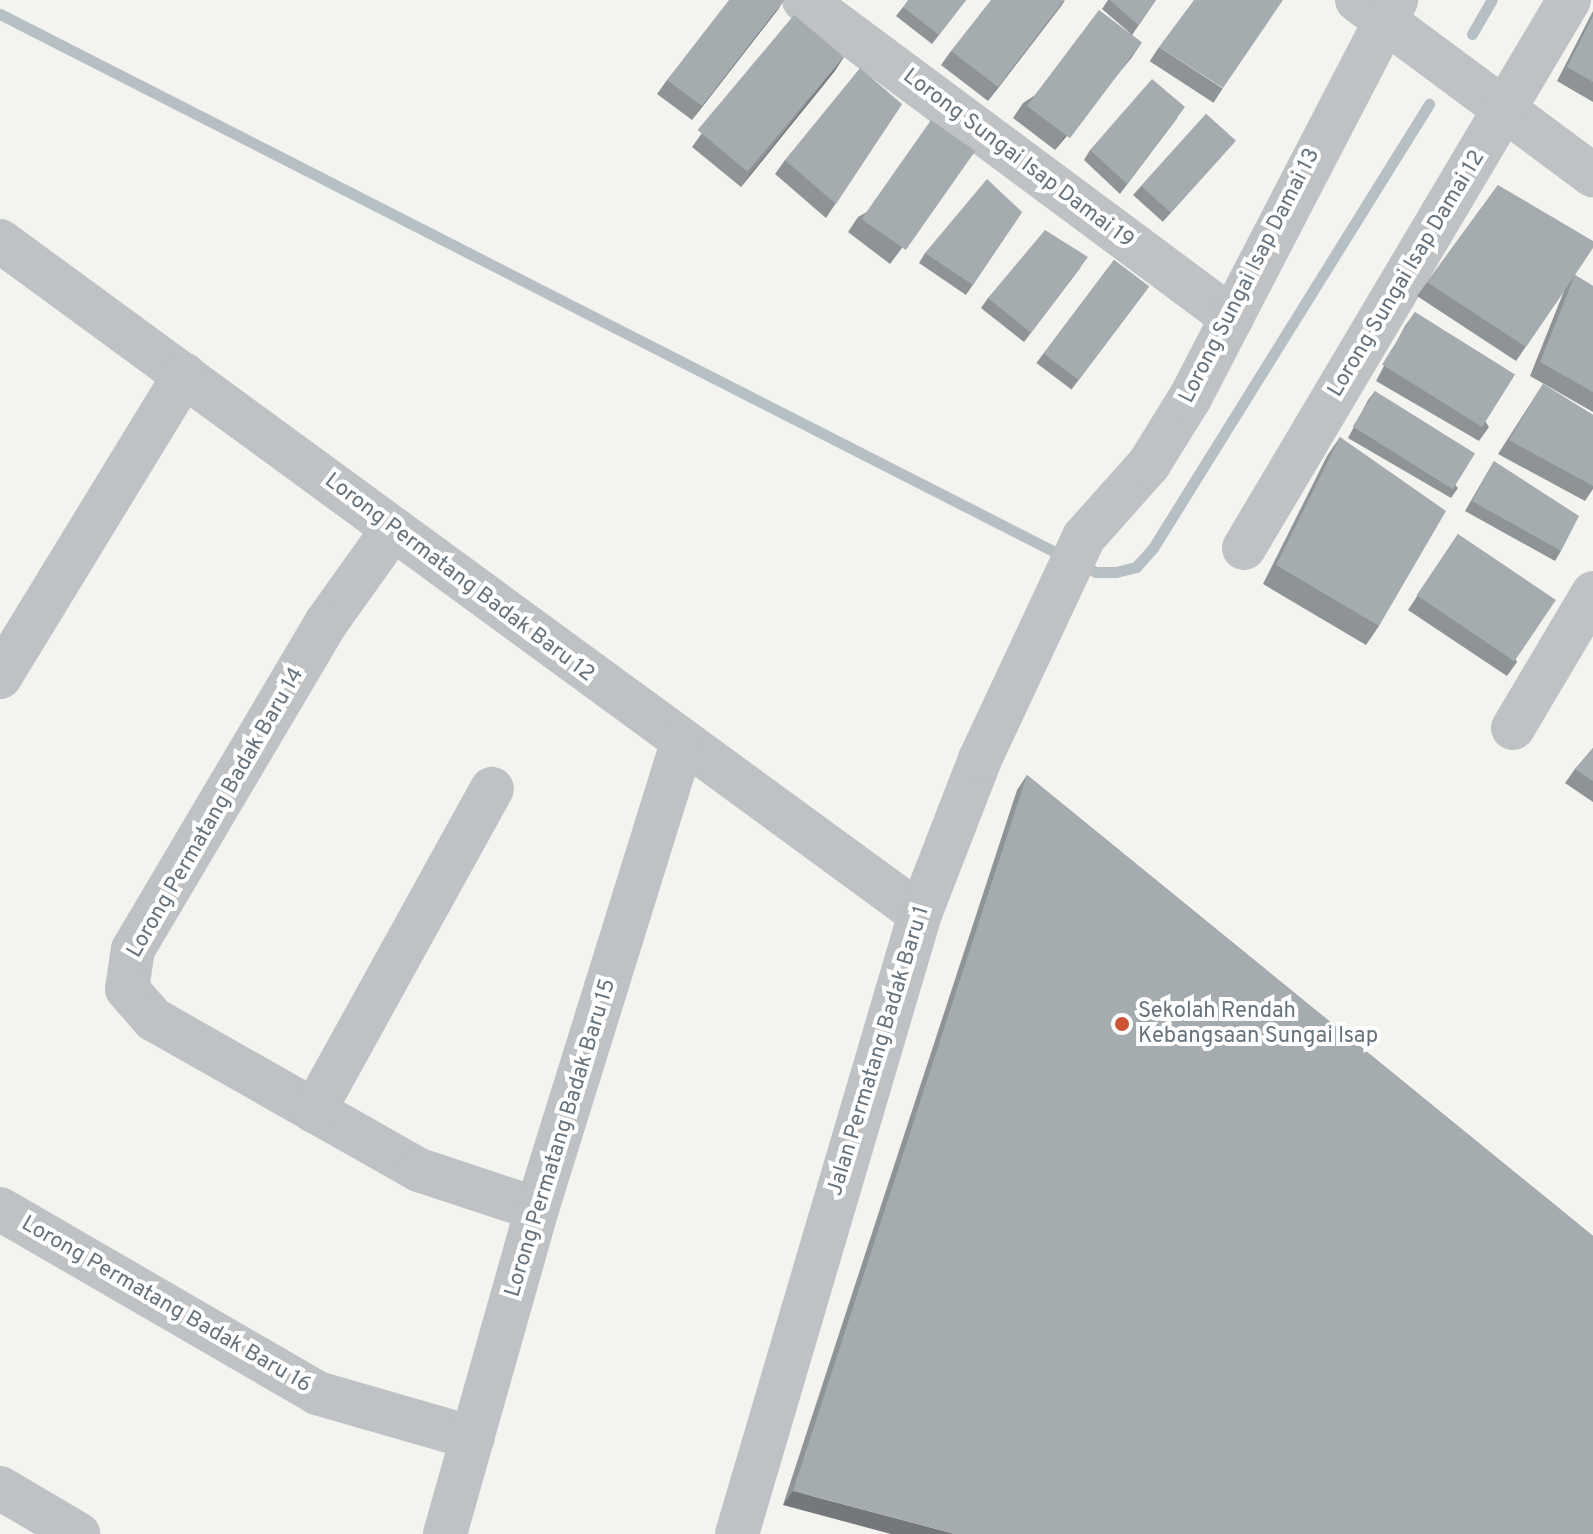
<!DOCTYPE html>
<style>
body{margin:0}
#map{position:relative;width:1593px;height:1534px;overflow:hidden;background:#f3f3f0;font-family:Overpass,sans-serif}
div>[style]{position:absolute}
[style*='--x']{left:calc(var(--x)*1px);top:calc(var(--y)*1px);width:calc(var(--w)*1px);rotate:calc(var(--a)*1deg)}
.stream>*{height:11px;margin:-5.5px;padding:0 5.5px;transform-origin:5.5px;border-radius:5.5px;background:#b6c0c4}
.minor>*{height:44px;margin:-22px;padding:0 22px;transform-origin:22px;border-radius:22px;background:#bfc2c4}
.wall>*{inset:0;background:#8e9496;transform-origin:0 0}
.shaded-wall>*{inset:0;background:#74787a}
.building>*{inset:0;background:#a5acaf;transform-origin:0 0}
.dots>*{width:22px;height:22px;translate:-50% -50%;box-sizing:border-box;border:4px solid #fff;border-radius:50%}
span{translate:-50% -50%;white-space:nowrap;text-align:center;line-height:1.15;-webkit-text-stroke:8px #fff;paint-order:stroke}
.street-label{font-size:22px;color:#66737d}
.poi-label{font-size:22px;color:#66737d}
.left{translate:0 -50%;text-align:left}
</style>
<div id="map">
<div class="stream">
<div style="--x:0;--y:14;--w:1195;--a:27.02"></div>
<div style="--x:1472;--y:34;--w:39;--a:-60"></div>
<div style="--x:1081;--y:565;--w:17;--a:25"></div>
<div style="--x:1096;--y:572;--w:20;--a:0"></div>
<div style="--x:1116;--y:572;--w:21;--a:-14"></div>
<div style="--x:1136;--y:567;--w:25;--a:-48"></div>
<div style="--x:1153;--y:548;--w:523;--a:-58.13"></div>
</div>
<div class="minor">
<div style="--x:804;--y:0;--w:533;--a:36.61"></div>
<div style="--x:1357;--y:0;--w:294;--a:36.6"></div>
<div style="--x:0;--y:241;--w:1140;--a:36.19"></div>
<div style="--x:393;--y:529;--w:115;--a:125.5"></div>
<div style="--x:326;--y:623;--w:379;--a:120.6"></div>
<div style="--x:133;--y:949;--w:40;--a:98.5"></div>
<div style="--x:127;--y:989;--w:40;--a:49"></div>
<div style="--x:153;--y:1019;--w:306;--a:29.6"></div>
<div style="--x:419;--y:1170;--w:124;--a:18.3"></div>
<div style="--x:1244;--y:548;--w:637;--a:-59.33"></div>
<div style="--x:0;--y:677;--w:354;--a:-58.6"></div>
<div style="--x:1513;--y:728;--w:157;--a:-59.3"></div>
<div style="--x:314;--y:1111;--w:368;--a:-61.1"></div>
<div style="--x:0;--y:1209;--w:367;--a:30.1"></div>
<div style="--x:317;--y:1393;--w:162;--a:16.1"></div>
<div style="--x:0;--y:1488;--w:91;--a:30.5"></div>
<div style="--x:445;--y:1534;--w:338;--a:-74.2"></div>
<div style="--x:537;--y:1209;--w:487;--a:-72.7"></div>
<div style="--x:737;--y:1534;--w:646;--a:-73.56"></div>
<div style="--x:920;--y:914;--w:166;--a:-68.8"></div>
<div style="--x:980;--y:759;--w:245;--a:-64.9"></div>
<div style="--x:1084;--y:537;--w:98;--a:-48.3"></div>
<div style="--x:1149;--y:464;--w:78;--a:-58.2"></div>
<div style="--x:1190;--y:398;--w:448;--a:-62.6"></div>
</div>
<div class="wall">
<div style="clip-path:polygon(966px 0,932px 44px,896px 16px,903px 7px)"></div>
<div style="clip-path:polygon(1065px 0,988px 101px,941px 65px,951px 51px)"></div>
<div style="clip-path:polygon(1108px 0,1156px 0,1132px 35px,1132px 57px,1055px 150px,1013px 118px,1023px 103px,1130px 33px,1102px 9px)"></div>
<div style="clip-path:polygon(779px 8px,692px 120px,657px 94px,667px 80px)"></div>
<div style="clip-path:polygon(1593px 11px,1593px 102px,1557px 81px)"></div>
<div style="left:1159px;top:47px;width:76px;height:17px;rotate:33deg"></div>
<div style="clip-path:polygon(844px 57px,834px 72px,741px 187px,692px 147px,702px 133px)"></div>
<div style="clip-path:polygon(902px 104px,826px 218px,775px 174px,785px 160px)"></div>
<div style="left:1206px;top:114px;width:40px;height:109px;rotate:42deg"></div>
<div style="clip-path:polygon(1178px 117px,1120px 194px,1084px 160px,1090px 150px)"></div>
<div style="clip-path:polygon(975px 151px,890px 264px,848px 232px,858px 217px)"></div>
<div style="clip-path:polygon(1498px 185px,1575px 275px,1593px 286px,1593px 412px,1530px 376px,1564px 291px,1516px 361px,1417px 296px)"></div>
<div style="clip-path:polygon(1022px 212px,966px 295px,919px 263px,925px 253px)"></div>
<div style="left:1114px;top:260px;width:44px;height:129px;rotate:37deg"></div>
<div style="clip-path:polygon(1081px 267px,1024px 342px,981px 308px,988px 298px)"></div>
<div style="clip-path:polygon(1415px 312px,1489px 427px,1479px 441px,1376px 381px,1405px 326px)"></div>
<div style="clip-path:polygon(1543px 384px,1593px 415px,1593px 489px,1585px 501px,1498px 454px)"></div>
<div style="clip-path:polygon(1375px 391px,1458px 488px,1451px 498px,1348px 438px,1368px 400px)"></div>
<div style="clip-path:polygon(1340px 437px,1379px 626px,1366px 645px,1263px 584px,1327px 456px)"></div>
<div style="clip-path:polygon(1494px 461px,1561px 551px,1555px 561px,1465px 511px)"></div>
<div style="clip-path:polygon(1458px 534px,1517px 662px,1507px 676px,1408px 610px)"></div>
<div style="clip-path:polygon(1593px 748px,1593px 802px,1565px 783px,1575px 769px)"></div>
<div style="clip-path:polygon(1027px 775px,1593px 1236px,783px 1505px,1017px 790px)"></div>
</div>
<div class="shaded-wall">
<div style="clip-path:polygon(784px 0,779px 8px,692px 120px,702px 106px)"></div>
<div style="clip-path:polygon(1065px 0,1062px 5px,988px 101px,998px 87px)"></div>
<div style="clip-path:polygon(1142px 42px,1132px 57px,1055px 150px,1065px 136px)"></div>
<div style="clip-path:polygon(844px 57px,834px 72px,741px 187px,751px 173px)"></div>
<div style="clip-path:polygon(793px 1491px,955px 1534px,891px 1534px,783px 1505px)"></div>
</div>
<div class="building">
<div style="clip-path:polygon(729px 0,784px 0,702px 106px,667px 80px)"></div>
<div style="clip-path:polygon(908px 0,966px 0,939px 35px,903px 7px)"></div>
<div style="clip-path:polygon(991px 0,1064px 0,998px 87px,951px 51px)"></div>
<div style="clip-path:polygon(1110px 0,1156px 0,1138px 25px)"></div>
<div style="clip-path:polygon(1194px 0,1283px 0,1223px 88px,1159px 47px)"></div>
<div style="left:1099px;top:10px;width:54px;height:120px;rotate:37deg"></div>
<div style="left:794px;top:15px;width:65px;height:150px;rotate:40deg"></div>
<div style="clip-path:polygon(1593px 16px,1593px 82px,1567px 67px)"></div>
<div style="clip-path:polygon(860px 68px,902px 104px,836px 204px,785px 160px)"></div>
<div style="clip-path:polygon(1152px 79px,1185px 107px,1127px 184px,1090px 150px)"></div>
<div style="left:1206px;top:114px;width:40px;height:97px;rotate:42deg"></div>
<div style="left:931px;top:120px;width:54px;height:121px;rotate:35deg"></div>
<div style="clip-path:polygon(987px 179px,1022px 212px,973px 285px,925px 253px)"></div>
<div style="clip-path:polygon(1498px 185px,1593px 241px,1593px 248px,1575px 275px,1593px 286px,1593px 392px,1540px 362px,1575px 275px,1526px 347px,1427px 282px)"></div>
<div style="clip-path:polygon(1045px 230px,1088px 257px,1031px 333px,988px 298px)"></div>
<div style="left:1114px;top:260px;width:44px;height:117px;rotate:37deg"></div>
<div style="left:1415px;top:312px;width:118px;height:62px;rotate:32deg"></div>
<div style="clip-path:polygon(1543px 384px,1593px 415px,1593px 486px,1509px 440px)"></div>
<div style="left:1375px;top:391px;width:118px;height:42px;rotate:32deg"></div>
<div style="clip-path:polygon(1340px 437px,1446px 511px,1379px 626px,1276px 565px)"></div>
<div style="clip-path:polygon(1494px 461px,1579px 516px,1561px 551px,1472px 501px)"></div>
<div style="left:1458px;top:534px;width:118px;height:74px;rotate:34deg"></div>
<div style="clip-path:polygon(1593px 748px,1593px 781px,1575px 769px)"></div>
<div style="clip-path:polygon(1027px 775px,1593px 1236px,1593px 1534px,955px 1534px,793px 1491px)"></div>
</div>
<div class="dots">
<div style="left:1122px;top:1024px;background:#cf5434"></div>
</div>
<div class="street-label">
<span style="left:1018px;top:159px;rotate:37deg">Lorong Sungai Isap Damai 19</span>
<span style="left:1407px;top:274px;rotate:-59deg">Lorong Sungai Isap Damai 12</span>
<span style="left:1250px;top:276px;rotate:-63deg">Lorong Sungai Isap Damai 13</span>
<span style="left:459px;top:578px;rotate:37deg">Lorong Permatang Badak Baru 12</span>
<span style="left:216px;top:813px;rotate:-60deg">Lorong Permatang Badak Baru 14</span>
<span style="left:879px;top:1051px;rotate:-73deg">Jalan Permatang Badak Baru 1</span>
<span style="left:561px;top:1138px;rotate:-73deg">Lorong Permatang Badak Baru 15</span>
<span style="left:166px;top:1305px;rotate:30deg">Lorong Permatang Badak Baru 16</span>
</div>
<div class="poi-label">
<span class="left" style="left:1138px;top:1024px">Sekolah Rendah<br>Kebangsaan Sungai Isap</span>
</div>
</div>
